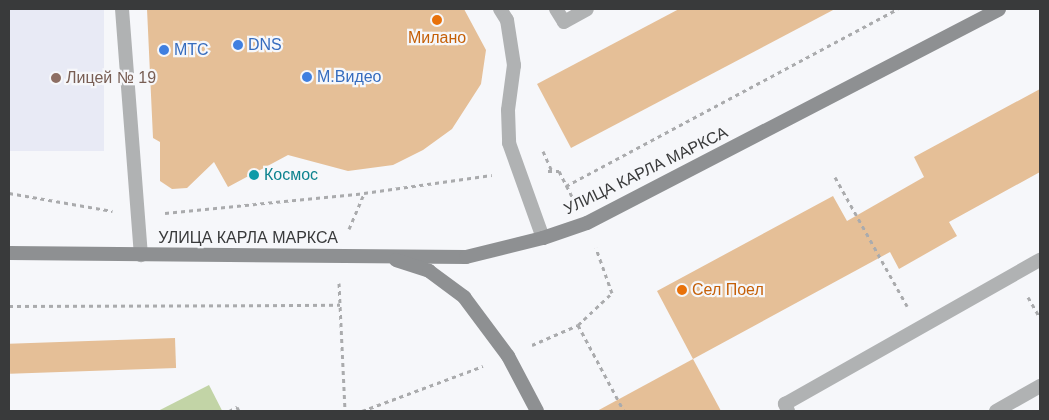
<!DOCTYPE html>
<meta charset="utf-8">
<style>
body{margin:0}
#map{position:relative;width:1049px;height:420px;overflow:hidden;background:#f6f7fa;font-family:Helvetica,sans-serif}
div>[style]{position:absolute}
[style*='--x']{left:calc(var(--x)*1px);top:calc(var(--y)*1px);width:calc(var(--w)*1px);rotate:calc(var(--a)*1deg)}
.built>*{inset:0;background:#e8eaf5;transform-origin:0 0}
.green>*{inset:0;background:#c2d4a6;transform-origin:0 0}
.building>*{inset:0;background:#e5bf97;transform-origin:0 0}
.path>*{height:3px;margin-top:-1.5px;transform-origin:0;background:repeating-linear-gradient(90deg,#aaabad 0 4px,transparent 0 8px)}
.service>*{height:14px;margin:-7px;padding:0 7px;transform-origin:7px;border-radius:7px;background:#b0b2b3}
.secondary>*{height:14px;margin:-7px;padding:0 7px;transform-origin:7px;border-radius:7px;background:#8e9092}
.dots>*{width:14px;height:14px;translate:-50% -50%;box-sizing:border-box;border:2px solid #f6f7fa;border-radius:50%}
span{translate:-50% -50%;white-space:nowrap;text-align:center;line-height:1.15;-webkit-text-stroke:4.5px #f6f7fa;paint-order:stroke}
.food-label{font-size:16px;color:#c56008}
.left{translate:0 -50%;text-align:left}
.shop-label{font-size:16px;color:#366cbe}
.education-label{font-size:16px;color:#785e54}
.street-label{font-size:16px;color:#393a3b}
.culture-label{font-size:16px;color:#0d838f}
.frame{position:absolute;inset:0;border:10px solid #393a3b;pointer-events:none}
</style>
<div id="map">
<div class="built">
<div style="left:9px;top:9px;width:95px;height:142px"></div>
</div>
<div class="green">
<div style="left:209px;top:385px;width:29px;height:200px;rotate:63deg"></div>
</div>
<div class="building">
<div style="clip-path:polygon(147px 9px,464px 9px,486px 50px,481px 84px,452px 129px,423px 150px,393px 165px,348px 171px,288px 155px,228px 187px,214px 162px,187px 188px,172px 189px,160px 181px,160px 142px,153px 138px)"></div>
<div style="clip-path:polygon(679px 9px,835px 9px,571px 148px,537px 84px)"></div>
<div style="clip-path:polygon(1040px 89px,1040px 172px,949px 222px,957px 236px,899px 269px,890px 252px,693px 359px,657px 291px,833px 196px,847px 221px,924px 177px,914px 157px)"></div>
<div style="left:175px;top:338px;width:30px;height:166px;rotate:88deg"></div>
<div style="clip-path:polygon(693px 359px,721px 411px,597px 411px)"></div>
</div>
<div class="path">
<div style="--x:543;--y:151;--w:22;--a:66"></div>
<div style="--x:548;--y:171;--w:11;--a:0"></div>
<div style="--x:559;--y:171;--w:33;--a:63"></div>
<div style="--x:835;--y:177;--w:148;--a:60.8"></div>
<div style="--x:566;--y:186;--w:376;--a:-28.1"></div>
<div style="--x:9;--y:193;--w:105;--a:9.9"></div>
<div style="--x:165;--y:213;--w:200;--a:-5.7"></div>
<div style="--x:364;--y:193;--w:129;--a:-8"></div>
<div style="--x:349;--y:229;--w:39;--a:-67"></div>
<div style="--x:339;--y:283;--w:128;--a:87.3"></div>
<div style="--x:1028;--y:297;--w:24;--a:60"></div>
<div style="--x:9;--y:306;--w:331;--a:-0.2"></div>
<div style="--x:578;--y:325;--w:98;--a:61.9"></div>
<div style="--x:532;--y:345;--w:50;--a:-23.5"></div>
<div style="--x:578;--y:325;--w:47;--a:-43.3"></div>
<div style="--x:612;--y:293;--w:48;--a:-109.6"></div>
<div style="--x:229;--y:411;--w:9;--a:-27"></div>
<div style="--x:237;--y:407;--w:4;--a:63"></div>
<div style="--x:362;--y:411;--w:129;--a:-20.4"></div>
</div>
<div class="service">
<div style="--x:122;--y:9;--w:247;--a:85.6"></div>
<div style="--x:500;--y:9;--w:13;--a:58"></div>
<div style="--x:507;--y:20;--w:46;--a:81.2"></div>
<div style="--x:514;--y:65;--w:45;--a:97.6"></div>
<div style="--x:508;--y:110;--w:33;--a:88"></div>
<div style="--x:509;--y:143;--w:101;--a:70.3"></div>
<div style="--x:556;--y:9;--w:15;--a:58"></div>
<div style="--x:564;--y:22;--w:26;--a:-29"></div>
<div style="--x:788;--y:411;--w:8;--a:-113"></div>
<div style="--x:785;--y:404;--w:293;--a:-29.5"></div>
<div style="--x:996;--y:411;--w:51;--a:-29.6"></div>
</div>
<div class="secondary">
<div style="--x:9;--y:253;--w:457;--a:0.5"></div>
<div style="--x:466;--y:257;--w:79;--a:-13.9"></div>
<div style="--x:543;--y:238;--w:46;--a:-18.8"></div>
<div style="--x:587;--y:223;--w:464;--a:-27.4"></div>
<div style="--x:396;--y:260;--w:35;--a:18"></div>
<div style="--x:429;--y:271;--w:44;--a:36.6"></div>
<div style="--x:464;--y:297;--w:74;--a:53.3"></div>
<div style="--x:508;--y:356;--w:62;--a:62.2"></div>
</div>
<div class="dots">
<div style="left:437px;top:20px;background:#e8710a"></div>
<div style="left:238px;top:45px;background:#3f7fe0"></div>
<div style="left:164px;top:50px;background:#3f7fe0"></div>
<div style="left:307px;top:77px;background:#3f7fe0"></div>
<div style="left:56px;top:78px;background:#8d6e63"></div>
<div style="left:254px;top:175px;background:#0f9aa8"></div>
<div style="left:682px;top:290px;background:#e8710a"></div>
</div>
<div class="food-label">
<span style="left:437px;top:38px">Милано</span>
<span class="left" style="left:692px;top:290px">Сел Поел</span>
</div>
<div class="shop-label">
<span class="left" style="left:248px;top:45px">DNS</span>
<span class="left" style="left:174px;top:50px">МТС</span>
<span class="left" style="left:317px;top:77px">М.Видео</span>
</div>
<div class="education-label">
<span class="left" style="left:66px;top:78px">Лицей № 19</span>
</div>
<div class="street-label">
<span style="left:646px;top:171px;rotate:-26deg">УЛИЦА КАРЛА МАРКСА</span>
<span style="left:248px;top:238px">УЛИЦА КАРЛА МАРКСА</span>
</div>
<div class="culture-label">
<span class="left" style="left:264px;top:175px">Космос</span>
</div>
<div class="frame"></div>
</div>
